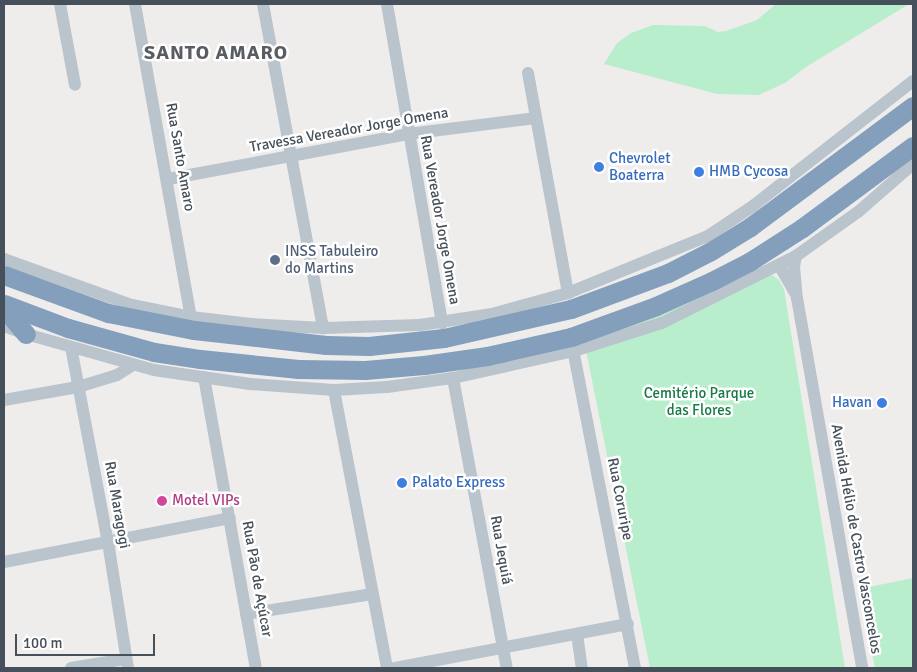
<!DOCTYPE html>
<meta charset="utf-8">
<style>
body{margin:0}
#map{position:relative;width:917px;height:672px;overflow:hidden;background:#efecec;font-family:Signika,sans-serif}
div>[style]{position:absolute}
[style*='--x']{left:calc(var(--x)*1px);top:calc(var(--y)*1px);width:calc(var(--w)*1px);rotate:calc(var(--a)*1deg)}
.green>*{inset:0;background:#b9eecd}
.minor>*{height:12px;margin:-6px;padding:0 6px;transform-origin:6px;border-radius:6px;background:#bac4cc}
.highway>*{height:19px;margin:-9.5px;padding:0 9.5px;transform-origin:9.5px;border-radius:9.5px;background:#839fbc}
.dots>*{width:14px;height:14px;translate:-50% -50%;box-sizing:border-box;border:2px solid #fff;border-radius:50%}
span{translate:-50% -50%;white-space:nowrap;text-align:center;line-height:1.15;-webkit-text-stroke:5px #fff;paint-order:stroke}
.street-label{font-size:15px;color:#45505a}
.shop-label{font-size:15px;color:#366cbe}
.left{translate:0 -50%;text-align:left}
.right{translate:-100% -50%;text-align:right}
.service-label{font-size:15px;color:#4e5e75}
.park-label{font-size:15px;color:#167a47}
.hotel-label{font-size:15px;color:#b23c85}
.district-label{font-size:20px;color:#595d61;font-weight:700;letter-spacing:1px}
.frame{position:absolute;inset:0;border:5px solid #45505a;pointer-events:none}
.scale{position:absolute;left:15px;top:634px;width:140px;height:22px;box-sizing:border-box;border:2px solid #45505a;border-top:0;padding-left:6px;font-size:15px;line-height:18px;white-space:nowrap;color:#45505a;-webkit-text-stroke:4px #fff;paint-order:stroke}
</style>
<div id="map">
<div class="green">
<div style="clip-path:polygon(776px 4px,909px 4px,806px 67px,785px 83px,759px 95px,717px 94px,604px 64px,617px 43px,631px 33px,653px 25px,705px 26px,718px 32px,726px 31px,757px 20px)"></div>
<div style="clip-path:polygon(756px 270px,769px 273px,779px 280px,784px 289px,845px 668px,650px 668px,583px 336px)"></div>
<div style="clip-path:polygon(913px 578px,913px 668px,875px 668px,859px 589px)"></div>
</div>
<div class="minor">
<div style="--x:60;--y:4;--w:82;--a:79.5"></div>
<div style="--x:135;--y:4;--w:318;--a:79.9"></div>
<div style="--x:263;--y:4;--w:330;--a:79.5"></div>
<div style="--x:387;--y:4;--w:324;--a:80.2"></div>
<div style="--x:528;--y:73;--w:224;--a:79.7"></div>
<div style="--x:168;--y:179;--w:244;--a:-10.6"></div>
<div style="--x:408;--y:134;--w:129;--a:-7.1"></div>
<div style="--x:796;--y:256;--w:10;--a:101"></div>
<div style="--x:794;--y:266;--w:32;--a:85"></div>
<div style="--x:797;--y:298;--w:376;--a:80"></div>
<div style="--x:4;--y:259;--w:136;--a:19.8"></div>
<div style="--x:132;--y:305;--w:60;--a:11.5"></div>
<div style="--x:191;--y:317;--w:60;--a:6.7"></div>
<div style="--x:251;--y:324;--w:72;--a:3.2"></div>
<div style="--x:323;--y:328;--w:97;--a:-1.8"></div>
<div style="--x:420;--y:325;--w:73;--a:-8.7"></div>
<div style="--x:492;--y:314;--w:79;--a:-15.4"></div>
<div style="--x:568;--y:293;--w:151;--a:-22.2"></div>
<div style="--x:708;--y:236;--w:54;--a:-33.7"></div>
<div style="--x:753;--y:206;--w:203;--a:-38"></div>
<div style="--x:779;--y:265;--w:32;--a:60"></div>
<div style="--x:4;--y:326;--w:23;--a:20"></div>
<div style="--x:26;--y:334;--w:133;--a:15.7"></div>
<div style="--x:154;--y:370;--w:97;--a:8.3"></div>
<div style="--x:250;--y:384;--w:84;--a:4.1"></div>
<div style="--x:334;--y:390;--w:53;--a:-3.2"></div>
<div style="--x:387;--y:387;--w:67;--a:-7.8"></div>
<div style="--x:453;--y:378;--w:124;--a:-12.6"></div>
<div style="--x:574;--y:351;--w:92;--a:-17.7"></div>
<div style="--x:662;--y:323;--w:150;--a:-26.6"></div>
<div style="--x:796;--y:256;--w:76;--a:-35.4"></div>
<div style="--x:858;--y:212;--w:73;--a:-41.1"></div>
<div style="--x:572;--y:344;--w:330;--a:79"></div>
<div style="--x:71;--y:347;--w:198;--a:79.3"></div>
<div style="--x:108;--y:542;--w:128;--a:81"></div>
<div style="--x:204;--y:377;--w:296;--a:79.9"></div>
<div style="--x:453;--y:378;--w:295;--a:79.5"></div>
<div style="--x:334;--y:390;--w:283;--a:79.2"></div>
<div style="--x:4;--y:400;--w:75;--a:-10"></div>
<div style="--x:78;--y:387;--w:41;--a:-17.1"></div>
<div style="--x:117;--y:375;--w:19;--a:-32"></div>
<div style="--x:4;--y:562;--w:230;--a:-11"></div>
<div style="--x:246;--y:614;--w:128;--a:-9"></div>
<div style="--x:577;--y:634;--w:34;--a:82"></div>
<div style="--x:71;--y:668;--w:56;--a:-9.3"></div>
<div style="--x:395;--y:668;--w:237;--a:-10.7"></div>
</div>
<div class="highway">
<div style="--x:4;--y:275;--w:111;--a:20.1"></div>
<div style="--x:108;--y:313;--w:88;--a:11.2"></div>
<div style="--x:194;--y:330;--w:133;--a:6.5"></div>
<div style="--x:326;--y:345;--w:43;--a:1.3"></div>
<div style="--x:369;--y:346;--w:75;--a:-6.1"></div>
<div style="--x:444;--y:338;--w:130;--a:-12.9"></div>
<div style="--x:571;--y:309;--w:103;--a:-20.4"></div>
<div style="--x:668;--y:273;--w:48;--a:-27.1"></div>
<div style="--x:711;--y:251;--w:46;--a:-31.6"></div>
<div style="--x:750;--y:227;--w:203;--a:-36.6"></div>
<div style="--x:4;--y:304;--w:68;--a:20.6"></div>
<div style="--x:68;--y:328;--w:89;--a:15.6"></div>
<div style="--x:154;--y:352;--w:47;--a:8.7"></div>
<div style="--x:200;--y:359;--w:99;--a:5.8"></div>
<div style="--x:298;--y:369;--w:67;--a:0.9"></div>
<div style="--x:365;--y:370;--w:59;--a:-4.8"></div>
<div style="--x:424;--y:365;--w:64;--a:-8.1"></div>
<div style="--x:487;--y:356;--w:86;--a:-12.7"></div>
<div style="--x:571;--y:337;--w:90;--a:-20"></div>
<div style="--x:656;--y:306;--w:61;--a:-24.1"></div>
<div style="--x:712;--y:281;--w:42;--a:-27.2"></div>
<div style="--x:749;--y:262;--w:63;--a:-32.7"></div>
<div style="--x:802;--y:228;--w:138;--a:-36.5"></div>
<div style="--x:4;--y:308;--w:34;--a:50"></div>
</div>
<div class="dots">
<div style="left:599px;top:167px;background:#3f7fe0"></div>
<div style="left:699px;top:172px;background:#3f7fe0"></div>
<div style="left:275px;top:260px;background:#5c6f8a"></div>
<div style="left:882px;top:403px;background:#3f7fe0"></div>
<div style="left:402px;top:483px;background:#3f7fe0"></div>
<div style="left:162px;top:501px;background:#d1479c"></div>
</div>
<div class="street-label">
<span style="left:349px;top:130px;rotate:-10deg">Travessa Vereador Jorge Omena</span>
<span style="left:180px;top:157px;rotate:80deg">Rua Santo Amaro</span>
<span style="left:440px;top:220px;rotate:80deg">Rua Vereador Jorge Omena</span>
<span style="left:620px;top:499px;rotate:79deg">Rua Coruripe</span>
<span style="left:117px;top:505px;rotate:80deg">Rua Maragogi</span>
<span style="left:856px;top:539px;rotate:80deg">Avenida Hélio de Castro Vasconcelos</span>
<span style="left:501px;top:550px;rotate:80deg">Rua Jequiá</span>
<span style="left:257px;top:579px;rotate:80deg">Rua Pão de Açúcar</span>
</div>
<div class="shop-label">
<span class="left" style="left:609px;top:167px">Chevrolet<br>Boaterra</span>
<span class="left" style="left:709px;top:172px">HMB Cycosa</span>
<span class="right" style="left:872px;top:403px">Havan</span>
<span class="left" style="left:412px;top:483px">Palato Express</span>
</div>
<div class="service-label">
<span class="left" style="left:285px;top:260px">INSS Tabuleiro<br>do Martins</span>
</div>
<div class="park-label">
<span style="left:699px;top:402px">Cemitério Parque<br>das Flores</span>
</div>
<div class="hotel-label">
<span class="left" style="left:172px;top:501px">Motel VIPs</span>
</div>
<div class="district-label">
<span style="left:216px;top:52px">SANTO AMARO</span>
</div>
<div class="frame"></div>
<div class="scale">100 m</div>
</div>
